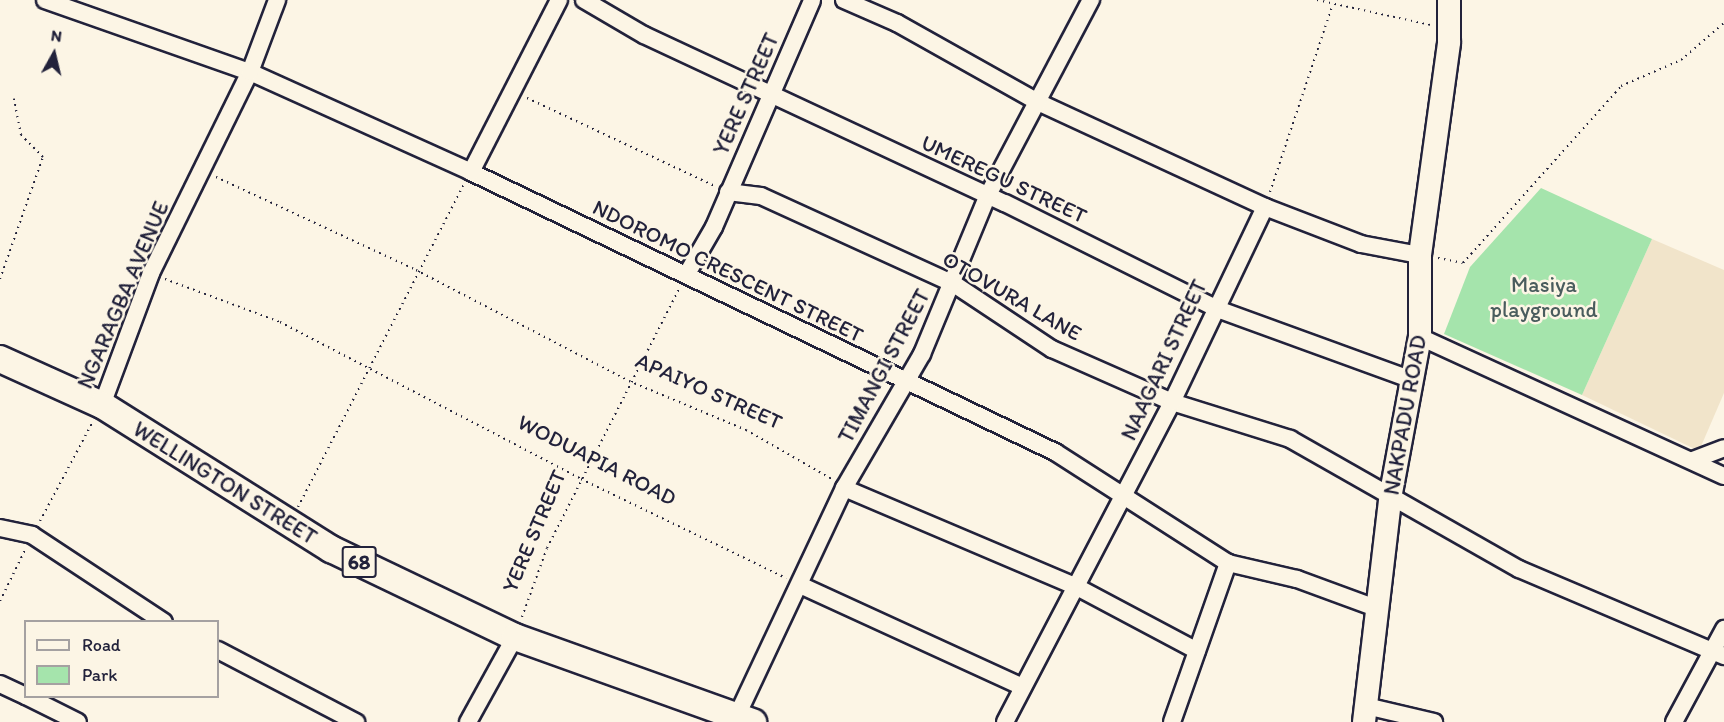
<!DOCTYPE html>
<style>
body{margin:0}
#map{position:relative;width:1724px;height:722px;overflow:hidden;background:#fcf5e5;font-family:Itim,sans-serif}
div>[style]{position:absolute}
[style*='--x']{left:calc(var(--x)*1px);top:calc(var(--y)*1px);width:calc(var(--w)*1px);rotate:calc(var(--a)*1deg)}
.built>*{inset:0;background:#f1e4ca}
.green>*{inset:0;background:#a5e4ac}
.path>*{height:2px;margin-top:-1px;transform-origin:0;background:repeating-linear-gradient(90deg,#22223b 0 1.5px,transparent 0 6px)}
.roads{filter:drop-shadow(2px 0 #22223b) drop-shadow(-2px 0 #22223b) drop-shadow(0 2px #22223b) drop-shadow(0 -2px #22223b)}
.street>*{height:16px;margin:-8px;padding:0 8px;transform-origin:8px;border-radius:8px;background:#fcf5e5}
.secondary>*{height:22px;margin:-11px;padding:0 11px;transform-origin:11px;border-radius:11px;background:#fcf5e5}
.primary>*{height:26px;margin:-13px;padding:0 13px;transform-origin:13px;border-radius:13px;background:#fcf5e5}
span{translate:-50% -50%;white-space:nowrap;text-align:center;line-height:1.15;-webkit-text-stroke:5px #fcf5e5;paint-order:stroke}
.shield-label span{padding:2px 4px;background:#fcf5e5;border:2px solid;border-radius:4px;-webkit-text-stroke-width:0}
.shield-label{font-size:21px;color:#22223b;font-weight:700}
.street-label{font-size:22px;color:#22223b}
.park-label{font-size:22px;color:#495c5d}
.legend{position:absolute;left:24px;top:620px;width:195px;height:78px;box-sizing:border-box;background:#fcf5e5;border:2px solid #a5a1a1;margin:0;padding:8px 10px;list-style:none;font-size:18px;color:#22223b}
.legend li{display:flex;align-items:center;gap:12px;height:30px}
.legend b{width:30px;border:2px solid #a5a1a1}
.north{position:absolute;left:24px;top:24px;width:60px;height:60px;-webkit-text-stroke:4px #fcf5e5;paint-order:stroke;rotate:8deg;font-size:16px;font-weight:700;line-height:24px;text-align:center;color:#22223b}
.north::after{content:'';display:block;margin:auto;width:21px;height:27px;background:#22223b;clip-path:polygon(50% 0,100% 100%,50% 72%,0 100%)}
</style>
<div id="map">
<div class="built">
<div style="clip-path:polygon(1652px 239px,1724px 270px,1724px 393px,1699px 451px,1582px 395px)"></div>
</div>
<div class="green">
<div style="clip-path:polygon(1541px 188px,1652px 239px,1582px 395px,1444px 334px,1470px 267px)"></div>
</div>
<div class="path">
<div style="--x:1317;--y:0;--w:117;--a:12.4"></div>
<div style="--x:527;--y:98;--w:208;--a:25.1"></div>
<div style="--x:216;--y:177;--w:221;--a:24.9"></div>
<div style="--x:416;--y:270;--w:240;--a:27.5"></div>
<div style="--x:629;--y:381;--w:127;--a:22.7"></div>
<div style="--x:746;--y:430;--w:99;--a:29.7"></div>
<div style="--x:1270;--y:192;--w:198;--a:-71.5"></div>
<div style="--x:1438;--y:258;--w:25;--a:11"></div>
<div style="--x:1463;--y:263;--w:237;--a:-48.2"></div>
<div style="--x:1621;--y:86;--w:65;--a:-23.4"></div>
<div style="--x:1681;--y:60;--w:57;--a:-40.7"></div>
<div style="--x:0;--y:279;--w:129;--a:-70.6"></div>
<div style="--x:43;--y:157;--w:31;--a:-135"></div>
<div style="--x:21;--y:135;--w:37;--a:-101"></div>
<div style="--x:165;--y:279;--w:123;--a:20.5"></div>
<div style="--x:280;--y:322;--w:339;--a:27.5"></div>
<div style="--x:581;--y:479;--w:228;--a:25.8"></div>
<div style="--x:298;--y:507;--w:363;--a:-62.8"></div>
<div style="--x:40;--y:521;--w:111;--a:-62"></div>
<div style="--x:0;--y:601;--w:59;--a:-63.9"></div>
<div style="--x:522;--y:617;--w:73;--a:-70.1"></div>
<div style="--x:547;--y:548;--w:293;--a:-63"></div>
</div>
<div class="roads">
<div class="street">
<div style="--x:45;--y:0;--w:217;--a:19.4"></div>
<div style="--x:250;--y:72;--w:243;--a:24.3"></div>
<div style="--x:471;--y:172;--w:648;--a:25.62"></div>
<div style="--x:1055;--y:452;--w:206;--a:32.7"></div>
<div style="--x:1228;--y:563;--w:71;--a:13.1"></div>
<div style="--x:1297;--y:579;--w:84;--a:20.2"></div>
<div style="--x:584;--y:0;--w:69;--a:30.3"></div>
<div style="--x:644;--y:35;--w:398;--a:25"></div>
<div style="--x:1005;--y:203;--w:240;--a:26.5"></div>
<div style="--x:1220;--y:310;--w:204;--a:20"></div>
<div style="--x:844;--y:0;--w:58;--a:23.5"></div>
<div style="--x:897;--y:23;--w:162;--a:29.3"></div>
<div style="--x:1038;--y:102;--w:250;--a:24.8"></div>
<div style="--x:1265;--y:207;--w:103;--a:21.1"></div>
<div style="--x:1361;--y:244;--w:60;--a:10.6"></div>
<div style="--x:471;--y:172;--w:193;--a:-62.9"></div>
<div style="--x:728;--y:192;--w:33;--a:7"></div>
<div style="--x:761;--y:196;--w:212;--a:24.5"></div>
<div style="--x:954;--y:284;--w:118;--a:33.6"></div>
<div style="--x:1052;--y:349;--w:131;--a:23.8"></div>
<div style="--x:1172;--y:402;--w:124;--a:17.4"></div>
<div style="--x:1290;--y:439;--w:263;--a:29.6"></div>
<div style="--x:1519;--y:569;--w:223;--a:23"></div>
<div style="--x:688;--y:272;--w:52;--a:-60"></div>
<div style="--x:714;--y:227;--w:247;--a:-66.6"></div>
<div style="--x:1420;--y:337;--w:334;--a:24.6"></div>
<div style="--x:102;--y:405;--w:141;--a:-69.6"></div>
<div style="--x:151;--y:273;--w:224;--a:-63.8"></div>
<div style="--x:250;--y:72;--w:77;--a:-69.4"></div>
<div style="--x:1693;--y:460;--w:33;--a:-21"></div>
<div style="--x:844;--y:488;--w:251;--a:23"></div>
<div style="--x:1075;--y:586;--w:138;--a:28"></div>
<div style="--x:0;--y:528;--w:33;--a:12"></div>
<div style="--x:32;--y:535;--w:158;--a:33.4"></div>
<div style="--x:800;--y:585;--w:245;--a:24.6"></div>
<div style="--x:218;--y:650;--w:156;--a:27.6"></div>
<div style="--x:0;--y:684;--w:29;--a:25"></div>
<div style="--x:26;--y:696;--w:58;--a:26.6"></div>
<div style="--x:1366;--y:706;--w:70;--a:13.2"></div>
<div style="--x:468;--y:722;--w:97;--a:-61.1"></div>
<div style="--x:734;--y:722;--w:259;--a:-64.8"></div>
<div style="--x:844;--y:488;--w:155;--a:-59.8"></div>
<div style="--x:922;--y:354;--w:172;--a:-67.5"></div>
<div style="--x:988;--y:195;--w:221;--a:-62.2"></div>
<div style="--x:1005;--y:722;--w:361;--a:-62.4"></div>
<div style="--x:1172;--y:402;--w:216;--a:-64.5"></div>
<div style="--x:1172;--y:722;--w:169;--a:-70.6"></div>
<div style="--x:1674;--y:722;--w:106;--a:-61.7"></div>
</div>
<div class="secondary">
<div style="--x:1364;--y:722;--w:231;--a:-83.3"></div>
<div style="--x:1391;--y:493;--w:159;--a:-79.5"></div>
<div style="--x:1420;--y:337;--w:82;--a:-90"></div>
<div style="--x:1420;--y:255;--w:215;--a:-82.2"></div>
<div style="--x:1449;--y:42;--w:42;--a:-90"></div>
</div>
<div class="primary">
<div style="--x:0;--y:359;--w:112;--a:24.3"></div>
<div style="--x:102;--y:405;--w:271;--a:32.2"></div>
<div style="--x:331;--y:549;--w:204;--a:25.6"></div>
<div style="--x:515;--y:637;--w:253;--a:19.7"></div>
</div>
</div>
<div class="shield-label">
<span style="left:359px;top:562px">68</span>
</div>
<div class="street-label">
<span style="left:746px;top:94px;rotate:-66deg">YERE STREET</span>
<span style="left:1004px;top:179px;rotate:25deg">UMEREGU STREET</span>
<span style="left:728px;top:271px;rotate:26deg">NDOROMO CRESCENT STREET</span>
<span style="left:123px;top:295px;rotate:-67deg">NGARAGBA AVENUE</span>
<span style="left:1012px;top:296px;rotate:30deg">OTOVURA LANE</span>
<span style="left:1164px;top:360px;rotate:-65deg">NAAGARI STREET</span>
<span style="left:884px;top:366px;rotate:-62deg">TIMANGI STREET</span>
<span style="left:709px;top:391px;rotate:24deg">APAIYO STREET</span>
<span style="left:1405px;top:415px;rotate:-80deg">NAKPADU ROAD</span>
<span style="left:597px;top:460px;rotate:27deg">WODUAPIA ROAD</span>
<span style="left:225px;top:483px;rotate:32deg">WELLINGTON STREET</span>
<span style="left:534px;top:531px;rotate:-67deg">YERE STREET</span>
</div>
<div class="park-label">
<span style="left:1544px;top:297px">Masiya<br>playground</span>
</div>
<ul class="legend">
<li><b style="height:8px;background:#fcf5e5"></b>Road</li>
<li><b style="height:16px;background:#a5e4ac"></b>Park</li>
</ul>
<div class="north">N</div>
</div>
